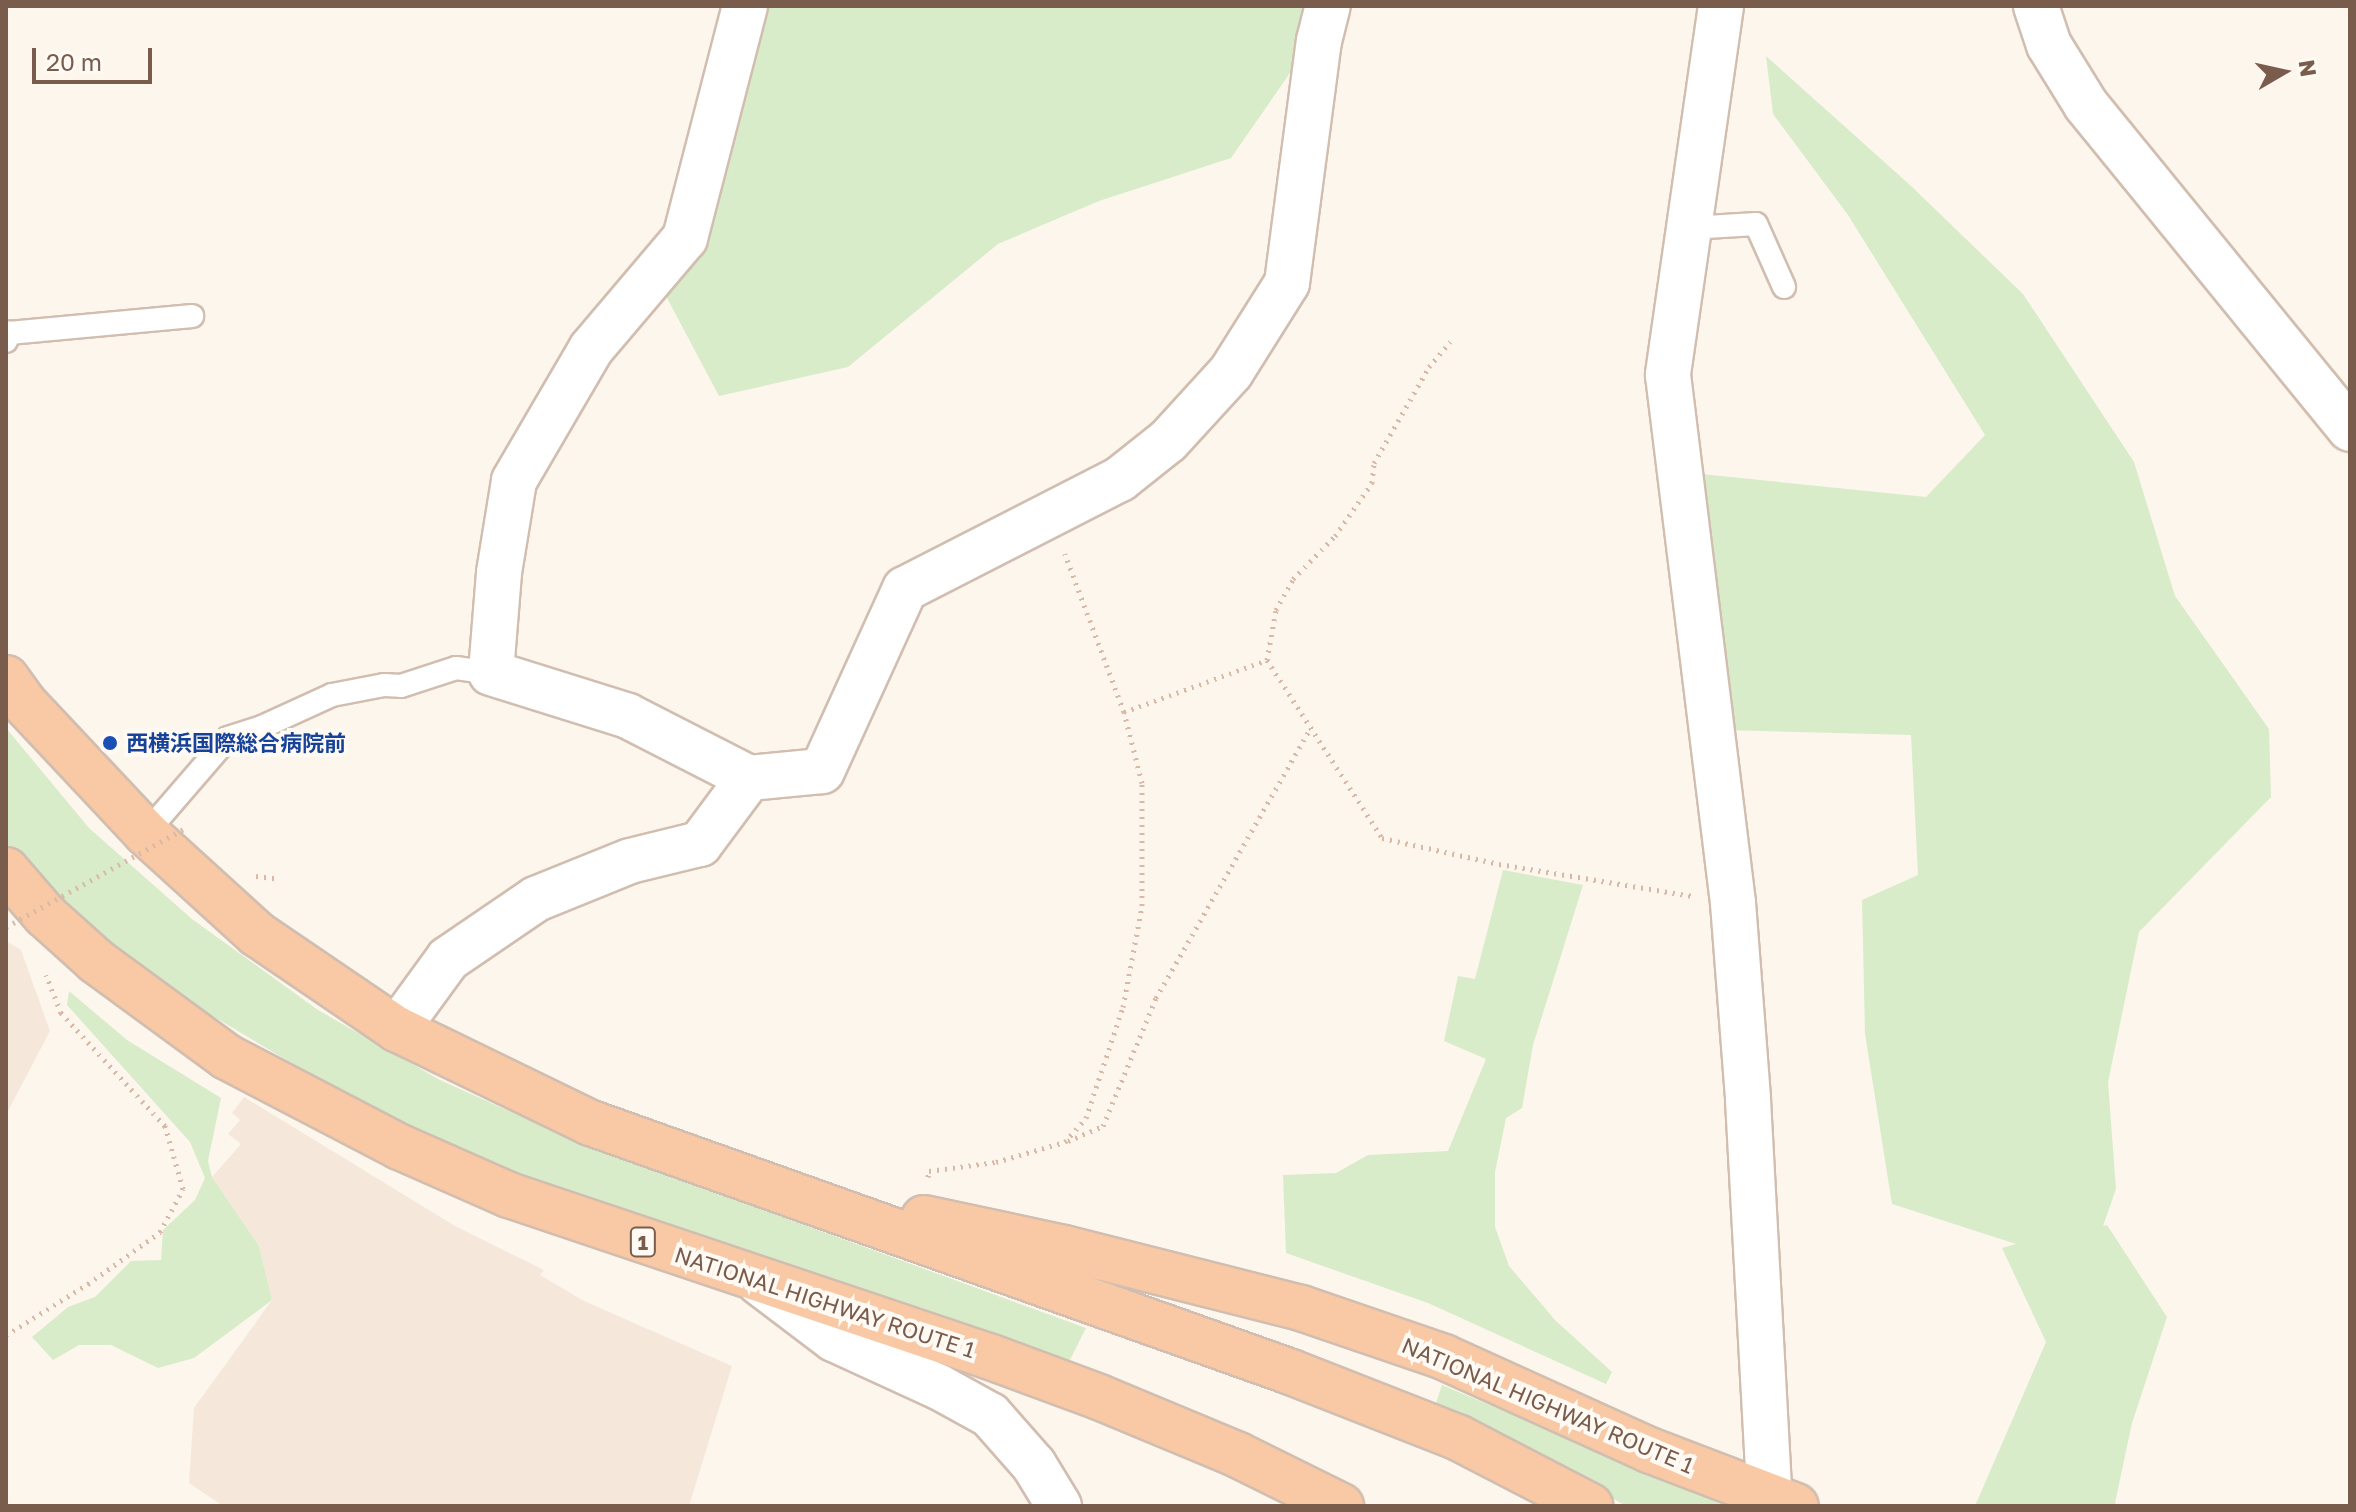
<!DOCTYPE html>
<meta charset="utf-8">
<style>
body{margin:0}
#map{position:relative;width:2356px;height:1512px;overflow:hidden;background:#fdf6ec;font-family:"Golos Text","Noto Sans JP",sans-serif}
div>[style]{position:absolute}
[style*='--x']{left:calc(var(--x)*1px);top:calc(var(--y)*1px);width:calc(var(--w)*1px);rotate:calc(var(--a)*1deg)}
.residential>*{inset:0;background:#f5e8da}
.green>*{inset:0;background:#d8ecc9}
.path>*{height:5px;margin-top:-2.5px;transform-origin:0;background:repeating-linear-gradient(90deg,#d9b8a5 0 2px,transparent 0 8px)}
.roads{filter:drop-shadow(2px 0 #d1beb0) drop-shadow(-2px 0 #d1beb0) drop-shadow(0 2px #d1beb0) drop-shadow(0 -2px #d1beb0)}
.service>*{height:22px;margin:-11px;padding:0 11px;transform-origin:11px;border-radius:11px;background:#fff}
.minor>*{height:44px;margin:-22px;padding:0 22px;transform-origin:22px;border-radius:22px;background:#fff}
.tertiary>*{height:44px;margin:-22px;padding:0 22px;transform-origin:22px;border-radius:22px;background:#fff}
.trunk>*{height:44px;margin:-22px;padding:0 22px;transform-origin:22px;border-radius:22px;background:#f9c8a4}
.path-bridge>*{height:5px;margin-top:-2.5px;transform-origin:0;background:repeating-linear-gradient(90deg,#d9b8a5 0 2px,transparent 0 8px)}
.dots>*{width:22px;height:22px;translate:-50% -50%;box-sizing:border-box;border:4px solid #fffaf3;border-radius:50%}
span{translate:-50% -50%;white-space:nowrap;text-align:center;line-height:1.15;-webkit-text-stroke:8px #fffaf3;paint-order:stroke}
.shield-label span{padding:2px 6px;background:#fffaf3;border:2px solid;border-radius:6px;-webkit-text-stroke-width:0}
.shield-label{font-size:20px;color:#7a5c4d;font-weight:700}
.transit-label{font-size:22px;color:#164399;font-weight:700}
.left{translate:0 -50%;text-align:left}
.street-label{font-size:22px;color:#7a5c4d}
.frame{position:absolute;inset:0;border:8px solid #7a5c4d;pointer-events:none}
.north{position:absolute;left:2244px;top:32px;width:80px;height:80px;-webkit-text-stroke:6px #fffaf3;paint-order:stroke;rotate:81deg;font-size:22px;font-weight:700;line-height:32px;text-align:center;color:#7a5c4d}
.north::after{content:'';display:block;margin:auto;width:28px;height:36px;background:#7a5c4d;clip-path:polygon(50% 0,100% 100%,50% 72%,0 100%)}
.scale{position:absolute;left:32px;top:48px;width:120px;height:36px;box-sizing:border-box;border:4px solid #7a5c4d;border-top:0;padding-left:10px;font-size:24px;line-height:28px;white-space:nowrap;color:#7a5c4d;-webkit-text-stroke:6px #fffaf3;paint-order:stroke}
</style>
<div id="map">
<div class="residential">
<div style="clip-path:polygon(6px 941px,21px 950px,50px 1031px,8px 1111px)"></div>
<div style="clip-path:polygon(244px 1097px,455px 1226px,544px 1270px,540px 1275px,584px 1301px,732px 1366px,689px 1506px,223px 1506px,189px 1483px,194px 1408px,272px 1300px,259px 1246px,212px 1177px,241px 1144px,228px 1134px,240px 1120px,232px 1113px)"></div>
</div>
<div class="green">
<div style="clip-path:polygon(742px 6px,1330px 6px,1324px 24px,1231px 158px,1099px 201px,998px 244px,848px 367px,719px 396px,666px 296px,687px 158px)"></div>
<div style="clip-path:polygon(1766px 56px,1910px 185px,2023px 294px,2134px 462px,2175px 596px,2269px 729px,2271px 797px,2139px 932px,2108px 1082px,2116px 1189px,2103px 1226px,2107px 1225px,2167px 1317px,2132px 1423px,2115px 1503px,2119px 1506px,1975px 1506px,2046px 1342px,2002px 1248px,2016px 1244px,1892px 1204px,1865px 1034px,1862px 900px,1918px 875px,1911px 735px,1722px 730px,1691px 473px,1926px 497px,1985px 435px,1848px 215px,1773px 114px)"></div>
<div style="clip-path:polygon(6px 728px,89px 828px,192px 919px,318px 1010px,440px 1080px,580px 1143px,1086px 1328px,1070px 1360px,531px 1184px,416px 1132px,320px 1080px,169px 990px,100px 942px,30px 876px,6px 843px)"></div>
<div style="clip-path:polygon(1503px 870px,1583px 885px,1533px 1045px,1522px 1108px,1506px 1118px,1495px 1172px,1495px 1227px,1509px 1266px,1555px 1320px,1612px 1372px,1606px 1384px,1428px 1303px,1286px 1253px,1283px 1175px,1336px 1173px,1368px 1155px,1448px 1151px,1486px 1059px,1444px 1041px,1458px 976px,1475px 979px)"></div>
<div style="clip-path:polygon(69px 991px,127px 1040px,221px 1098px,208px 1161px,212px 1177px,259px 1246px,272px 1300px,194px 1358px,158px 1368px,111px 1345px,79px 1345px,53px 1360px,32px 1337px,68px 1307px,95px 1297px,131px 1261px,161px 1260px,163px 1230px,195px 1200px,205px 1178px,190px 1142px,67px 1005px)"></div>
<div style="clip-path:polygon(1442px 1385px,1614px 1457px,1725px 1506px,1626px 1506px,1516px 1442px,1435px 1406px)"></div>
</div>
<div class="path">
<div style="--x:1267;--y:660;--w:212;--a:57.1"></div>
<div style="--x:1382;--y:838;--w:120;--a:12.5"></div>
<div style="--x:1499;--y:864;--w:196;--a:9.4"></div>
<div style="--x:1124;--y:712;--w:152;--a:-20"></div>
<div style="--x:1267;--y:660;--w:51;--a:-79.8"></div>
<div style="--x:1276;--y:610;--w:35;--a:-61"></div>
<div style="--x:1293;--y:579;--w:60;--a:-45.7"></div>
<div style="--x:1335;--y:536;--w:65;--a:-55.1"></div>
<div style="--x:1372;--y:483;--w:20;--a:-84"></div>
<div style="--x:1374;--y:463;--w:111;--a:-60.2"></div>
<div style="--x:1429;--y:367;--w:33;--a:-50"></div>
<div style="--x:256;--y:876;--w:23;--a:7"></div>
<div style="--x:1068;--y:1141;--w:38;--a:-23"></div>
<div style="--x:1103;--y:1126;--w:139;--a:-67.5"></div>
<div style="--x:1156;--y:998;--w:310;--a:-60.2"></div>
<div style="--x:928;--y:1177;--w:6;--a:-81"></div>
<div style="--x:929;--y:1171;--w:68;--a:-7.7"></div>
<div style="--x:996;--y:1162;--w:72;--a:-16.2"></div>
<div style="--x:1065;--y:1142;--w:32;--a:-49"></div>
<div style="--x:1086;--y:1118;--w:117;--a:-71.6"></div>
<div style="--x:1123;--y:1007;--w:103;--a:-79.3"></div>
<div style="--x:1142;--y:906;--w:123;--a:-90"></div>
<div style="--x:1142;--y:783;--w:73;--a:-104.2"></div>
<div style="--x:1124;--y:712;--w:169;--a:-110.5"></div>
<div style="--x:6;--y:1335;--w:97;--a:-31.9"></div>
<div style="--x:88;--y:1284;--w:89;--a:-35.8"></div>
<div style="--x:160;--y:1232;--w:49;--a:-61.9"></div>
<div style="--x:183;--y:1189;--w:66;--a:-105.9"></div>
<div style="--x:165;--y:1126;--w:154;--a:-132.6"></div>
<div style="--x:61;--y:1013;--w:41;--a:-111.5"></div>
</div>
<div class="roads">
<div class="service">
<div style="--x:1690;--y:228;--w:66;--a:-3.5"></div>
<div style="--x:1756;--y:224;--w:69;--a:66"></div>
<div style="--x:6;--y:341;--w:9;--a:-69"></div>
<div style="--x:9;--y:333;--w:184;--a:-5.3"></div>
<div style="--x:146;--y:833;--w:125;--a:-49.2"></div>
<div style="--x:228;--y:738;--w:36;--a:-18"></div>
<div style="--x:262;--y:727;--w:77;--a:-24.6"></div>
<div style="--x:332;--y:695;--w:53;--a:-10.9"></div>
<div style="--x:384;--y:685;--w:17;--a:3"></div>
<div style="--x:401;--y:686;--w:58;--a:-18.1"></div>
<div style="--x:456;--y:668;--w:35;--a:8"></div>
</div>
<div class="minor">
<div style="--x:745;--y:6;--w:240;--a:104.5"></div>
<div style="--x:685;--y:238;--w:145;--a:130.3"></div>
<div style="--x:591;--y:349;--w:153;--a:120.3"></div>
<div style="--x:514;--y:481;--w:93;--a:99.3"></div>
<div style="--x:499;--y:573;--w:100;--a:94.6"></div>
<div style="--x:491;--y:673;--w:144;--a:17.4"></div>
<div style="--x:628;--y:716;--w:136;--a:27.1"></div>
<div style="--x:1721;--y:6;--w:373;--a:98.2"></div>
<div style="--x:1668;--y:375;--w:532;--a:82.98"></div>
<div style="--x:1733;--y:903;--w:198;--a:85.6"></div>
<div style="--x:1748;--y:1100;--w:407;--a:86.9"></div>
<div style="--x:397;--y:1029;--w:87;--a:-53.9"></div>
<div style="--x:448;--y:959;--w:107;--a:-34.3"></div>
<div style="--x:536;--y:899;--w:101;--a:-22"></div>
<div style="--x:630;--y:861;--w:72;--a:-13.7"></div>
<div style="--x:700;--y:844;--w:82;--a:-53.4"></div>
<div style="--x:749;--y:778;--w:73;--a:-5.5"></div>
<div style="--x:822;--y:771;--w:200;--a:-65.5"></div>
<div style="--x:905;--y:589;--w:242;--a:-27.1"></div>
<div style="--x:1120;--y:479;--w:61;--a:-38.4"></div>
<div style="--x:1168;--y:441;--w:93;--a:-47.6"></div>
<div style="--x:1231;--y:372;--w:105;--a:-57.8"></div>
<div style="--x:1287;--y:283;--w:244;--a:-82.5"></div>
<div style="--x:1319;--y:41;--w:36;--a:-76"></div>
</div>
<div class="tertiary">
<div style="--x:2036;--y:6;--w:41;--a:71.6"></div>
<div style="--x:2049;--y:45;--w:70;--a:58.3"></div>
<div style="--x:2086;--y:105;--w:418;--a:50.8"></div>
<div style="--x:760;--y:1283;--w:93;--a:37.1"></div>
<div style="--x:834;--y:1339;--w:115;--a:24.6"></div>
<div style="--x:939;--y:1387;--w:58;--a:28.8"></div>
<div style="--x:990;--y:1415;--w:67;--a:48.7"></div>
<div style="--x:1034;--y:1465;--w:48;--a:58.6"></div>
</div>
<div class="trunk">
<div style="--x:6;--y:678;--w:31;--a:54"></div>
<div style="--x:24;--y:703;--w:178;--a:46.8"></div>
<div style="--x:146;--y:833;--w:150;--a:42.3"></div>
<div style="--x:257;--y:934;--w:169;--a:34.2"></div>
<div style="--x:397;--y:1029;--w:216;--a:25.9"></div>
<div style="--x:591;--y:1123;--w:743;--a:19.58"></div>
<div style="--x:1291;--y:1372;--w:180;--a:21.4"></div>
<div style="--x:1459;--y:1438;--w:148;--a:27.4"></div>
<div style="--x:6;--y:870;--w:60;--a:49.1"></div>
<div style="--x:45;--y:915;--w:69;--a:42"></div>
<div style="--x:96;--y:961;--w:162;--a:36.2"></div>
<div style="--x:227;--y:1057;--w:195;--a:27.5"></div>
<div style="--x:400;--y:1147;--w:119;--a:23.8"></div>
<div style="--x:509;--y:1195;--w:508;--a:18.58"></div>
<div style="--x:991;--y:1357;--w:115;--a:20.3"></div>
<div style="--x:1099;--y:1397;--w:151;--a:22.6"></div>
<div style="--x:1238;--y:1455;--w:115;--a:26.3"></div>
<div style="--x:924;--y:1218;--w:143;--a:12.1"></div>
<div style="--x:1064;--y:1248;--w:244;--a:14.2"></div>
<div style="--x:1301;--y:1308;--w:151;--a:18.9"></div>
<div style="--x:1444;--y:1357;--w:225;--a:24.4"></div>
<div style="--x:1649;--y:1450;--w:157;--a:20.9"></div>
</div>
</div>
<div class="path-bridge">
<div style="--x:6;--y:927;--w:207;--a:-28.9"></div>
</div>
<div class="dots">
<div style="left:110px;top:743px;background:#1a4fb4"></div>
</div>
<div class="shield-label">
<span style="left:643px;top:1242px">1</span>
</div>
<div class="transit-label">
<span class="left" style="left:126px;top:743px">西横浜国際総合病院前</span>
</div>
<div class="street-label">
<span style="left:825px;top:1302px;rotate:18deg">NATIONAL HIGHWAY ROUTE 1</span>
<span style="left:1548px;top:1405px;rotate:23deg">NATIONAL HIGHWAY ROUTE 1</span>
</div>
<div class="frame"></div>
<div class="north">N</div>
<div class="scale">20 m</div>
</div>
